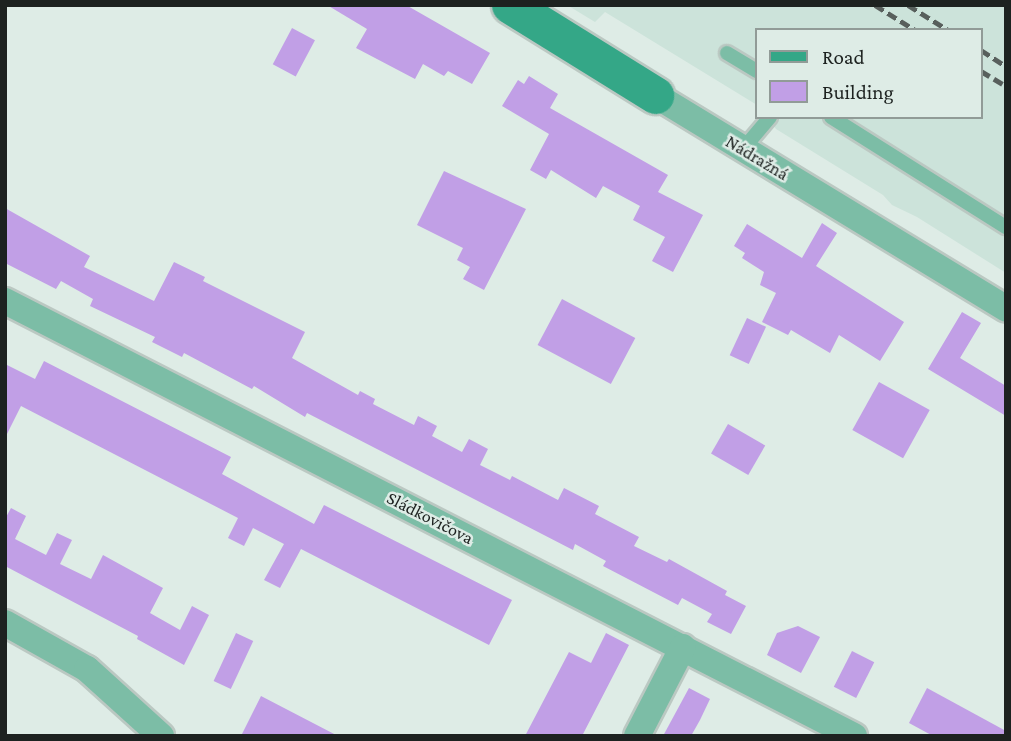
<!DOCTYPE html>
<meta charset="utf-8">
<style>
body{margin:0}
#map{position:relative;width:1011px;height:741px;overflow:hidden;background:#deece6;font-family:"Crimson Pro",serif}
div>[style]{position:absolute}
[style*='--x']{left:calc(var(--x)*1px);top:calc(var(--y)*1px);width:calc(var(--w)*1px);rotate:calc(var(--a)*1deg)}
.built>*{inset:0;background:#cce3da}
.building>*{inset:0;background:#c19fe6;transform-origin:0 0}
.roads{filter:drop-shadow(2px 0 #bbc8c2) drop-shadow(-2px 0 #bbc8c2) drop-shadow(0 2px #bbc8c2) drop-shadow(0 -2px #bbc8c2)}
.lane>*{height:14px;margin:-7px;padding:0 7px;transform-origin:7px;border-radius:7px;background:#7cbda6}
.street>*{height:26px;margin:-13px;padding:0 13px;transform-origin:13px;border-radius:13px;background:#7cbda6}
.secondary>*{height:37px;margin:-18.5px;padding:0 18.5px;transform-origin:18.5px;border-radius:18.5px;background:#34a787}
.rail>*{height:5px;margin-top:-2.5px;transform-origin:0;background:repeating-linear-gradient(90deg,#585f5c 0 10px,transparent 0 15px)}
span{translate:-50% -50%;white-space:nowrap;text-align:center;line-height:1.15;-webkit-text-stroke:5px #deece6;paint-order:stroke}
.street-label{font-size:18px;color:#1d2220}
.frame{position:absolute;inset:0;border:7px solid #1d2220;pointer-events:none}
.legend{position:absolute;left:755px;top:28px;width:228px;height:91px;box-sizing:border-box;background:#deece6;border:2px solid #919b97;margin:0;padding:9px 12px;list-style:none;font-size:21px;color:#1d2220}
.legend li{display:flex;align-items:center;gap:14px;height:35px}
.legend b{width:35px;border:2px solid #919b97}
</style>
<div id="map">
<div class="built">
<div style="clip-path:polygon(567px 5px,1006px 5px,1006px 273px,917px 217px,892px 205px,883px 195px,776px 129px,767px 117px,981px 117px,981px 30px,757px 30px,757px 105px,605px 12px,595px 22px)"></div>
</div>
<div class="building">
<div style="clip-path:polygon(327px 5px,406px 5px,490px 53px,472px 84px,448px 71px,444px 76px,423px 64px,415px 79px,356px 48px,367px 29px)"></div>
<div style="left:292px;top:28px;width:26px;height:41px;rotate:28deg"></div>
<div style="clip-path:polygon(529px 76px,558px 94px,550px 108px,668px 175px,658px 192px,703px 215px,673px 272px,652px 261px,665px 237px,633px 220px,640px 206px,603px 186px,596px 198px,551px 170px,546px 179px,530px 170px,549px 134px,502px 106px,518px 80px,524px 84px)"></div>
<div style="clip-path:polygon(444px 171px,526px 209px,484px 290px,463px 279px,470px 267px,457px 260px,463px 248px,417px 225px)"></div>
<div style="clip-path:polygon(5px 208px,90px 256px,84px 267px,154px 301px,174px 262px,205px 277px,203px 281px,305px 332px,292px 358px,358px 395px,360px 391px,375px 399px,373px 404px,414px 425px,418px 416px,437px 426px,432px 436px,462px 452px,469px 439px,488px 449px,480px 465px,510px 480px,512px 476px,558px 500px,564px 488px,599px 506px,595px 514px,639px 537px,634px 546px,667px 562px,669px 559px,727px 591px,725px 595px,746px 606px,731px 634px,707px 622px,712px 614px,682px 598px,678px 605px,603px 566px,606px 561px,575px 544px,573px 550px,307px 413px,305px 417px,254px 386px,252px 389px,184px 353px,182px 357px,152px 342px,155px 337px,90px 306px,93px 299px,61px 281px,56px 289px,5px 263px)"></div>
<div style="clip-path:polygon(822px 223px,837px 233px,816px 266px,904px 322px,880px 361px,839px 335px,830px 353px,791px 330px,788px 335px,762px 322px,776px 293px,760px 285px,764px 272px,742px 258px,745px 253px,734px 246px,747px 224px,802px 258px)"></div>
<div style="left:562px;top:299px;width:83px;height:52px;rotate:28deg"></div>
<div style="clip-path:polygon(962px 312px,981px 323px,960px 358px,1006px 386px,1006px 416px,928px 369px)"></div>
<div style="left:747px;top:318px;width:21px;height:41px;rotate:25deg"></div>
<div style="clip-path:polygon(44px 361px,231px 457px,222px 474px,314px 524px,324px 505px,512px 600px,489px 645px,301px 549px,280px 588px,264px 580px,284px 544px,253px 528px,244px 546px,228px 538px,238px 518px,21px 406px,5px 438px,5px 364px,35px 379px)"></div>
<div style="left:879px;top:382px;width:58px;height:55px;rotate:29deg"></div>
<div style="left:728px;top:424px;width:43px;height:34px;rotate:30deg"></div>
<div style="clip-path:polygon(11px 508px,26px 516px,15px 539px,46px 555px,57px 533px,72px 540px,60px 564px,91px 579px,103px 555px,163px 588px,150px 613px,180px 630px,192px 606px,209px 615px,184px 665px,137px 639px,138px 636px,5px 566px,5px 519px)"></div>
<div style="clip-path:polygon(798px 626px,820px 637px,801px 673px,767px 655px,777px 633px)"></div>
<div style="left:236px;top:633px;width:19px;height:53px;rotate:25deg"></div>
<div style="clip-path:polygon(606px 633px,629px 645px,582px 736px,525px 736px,569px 652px,591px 663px)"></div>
<div style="left:852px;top:651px;width:25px;height:40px;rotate:27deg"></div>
<div style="clip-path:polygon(689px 688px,710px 699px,700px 720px,691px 736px,663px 736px)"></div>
<div style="clip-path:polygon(927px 688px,1006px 731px,1006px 736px,933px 736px,909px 723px)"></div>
<div style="clip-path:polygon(261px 696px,286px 709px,338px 736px,241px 736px)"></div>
</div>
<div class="roads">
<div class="lane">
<div style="--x:727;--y:53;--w:35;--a:31"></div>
<div style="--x:831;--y:117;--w:207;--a:32.2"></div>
<div style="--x:743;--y:149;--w:42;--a:-49.8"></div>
</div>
<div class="street">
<div style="--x:655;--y:95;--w:411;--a:31.3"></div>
<div style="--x:5;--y:301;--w:954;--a:27.13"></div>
<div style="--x:5;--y:623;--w:94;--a:29.3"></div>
<div style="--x:87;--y:669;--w:100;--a:42.2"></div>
<div style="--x:637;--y:736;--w:100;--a:-62.7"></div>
</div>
<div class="secondary">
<div style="--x:510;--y:5;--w:171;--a:31.8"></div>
</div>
</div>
<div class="rail">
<div style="--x:875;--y:5;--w:47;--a:32"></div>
<div style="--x:908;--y:5;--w:47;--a:32"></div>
<div style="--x:981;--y:50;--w:30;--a:33"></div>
<div style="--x:981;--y:71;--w:29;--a:31"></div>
</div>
<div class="street-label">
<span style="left:757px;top:158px;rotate:31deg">Nádražná</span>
<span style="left:430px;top:518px;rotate:27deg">Sládkovičova</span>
</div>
<div class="frame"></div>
<ul class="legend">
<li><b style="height:9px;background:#34a787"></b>Road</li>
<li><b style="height:19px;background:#c19fe6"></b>Building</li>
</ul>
</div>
